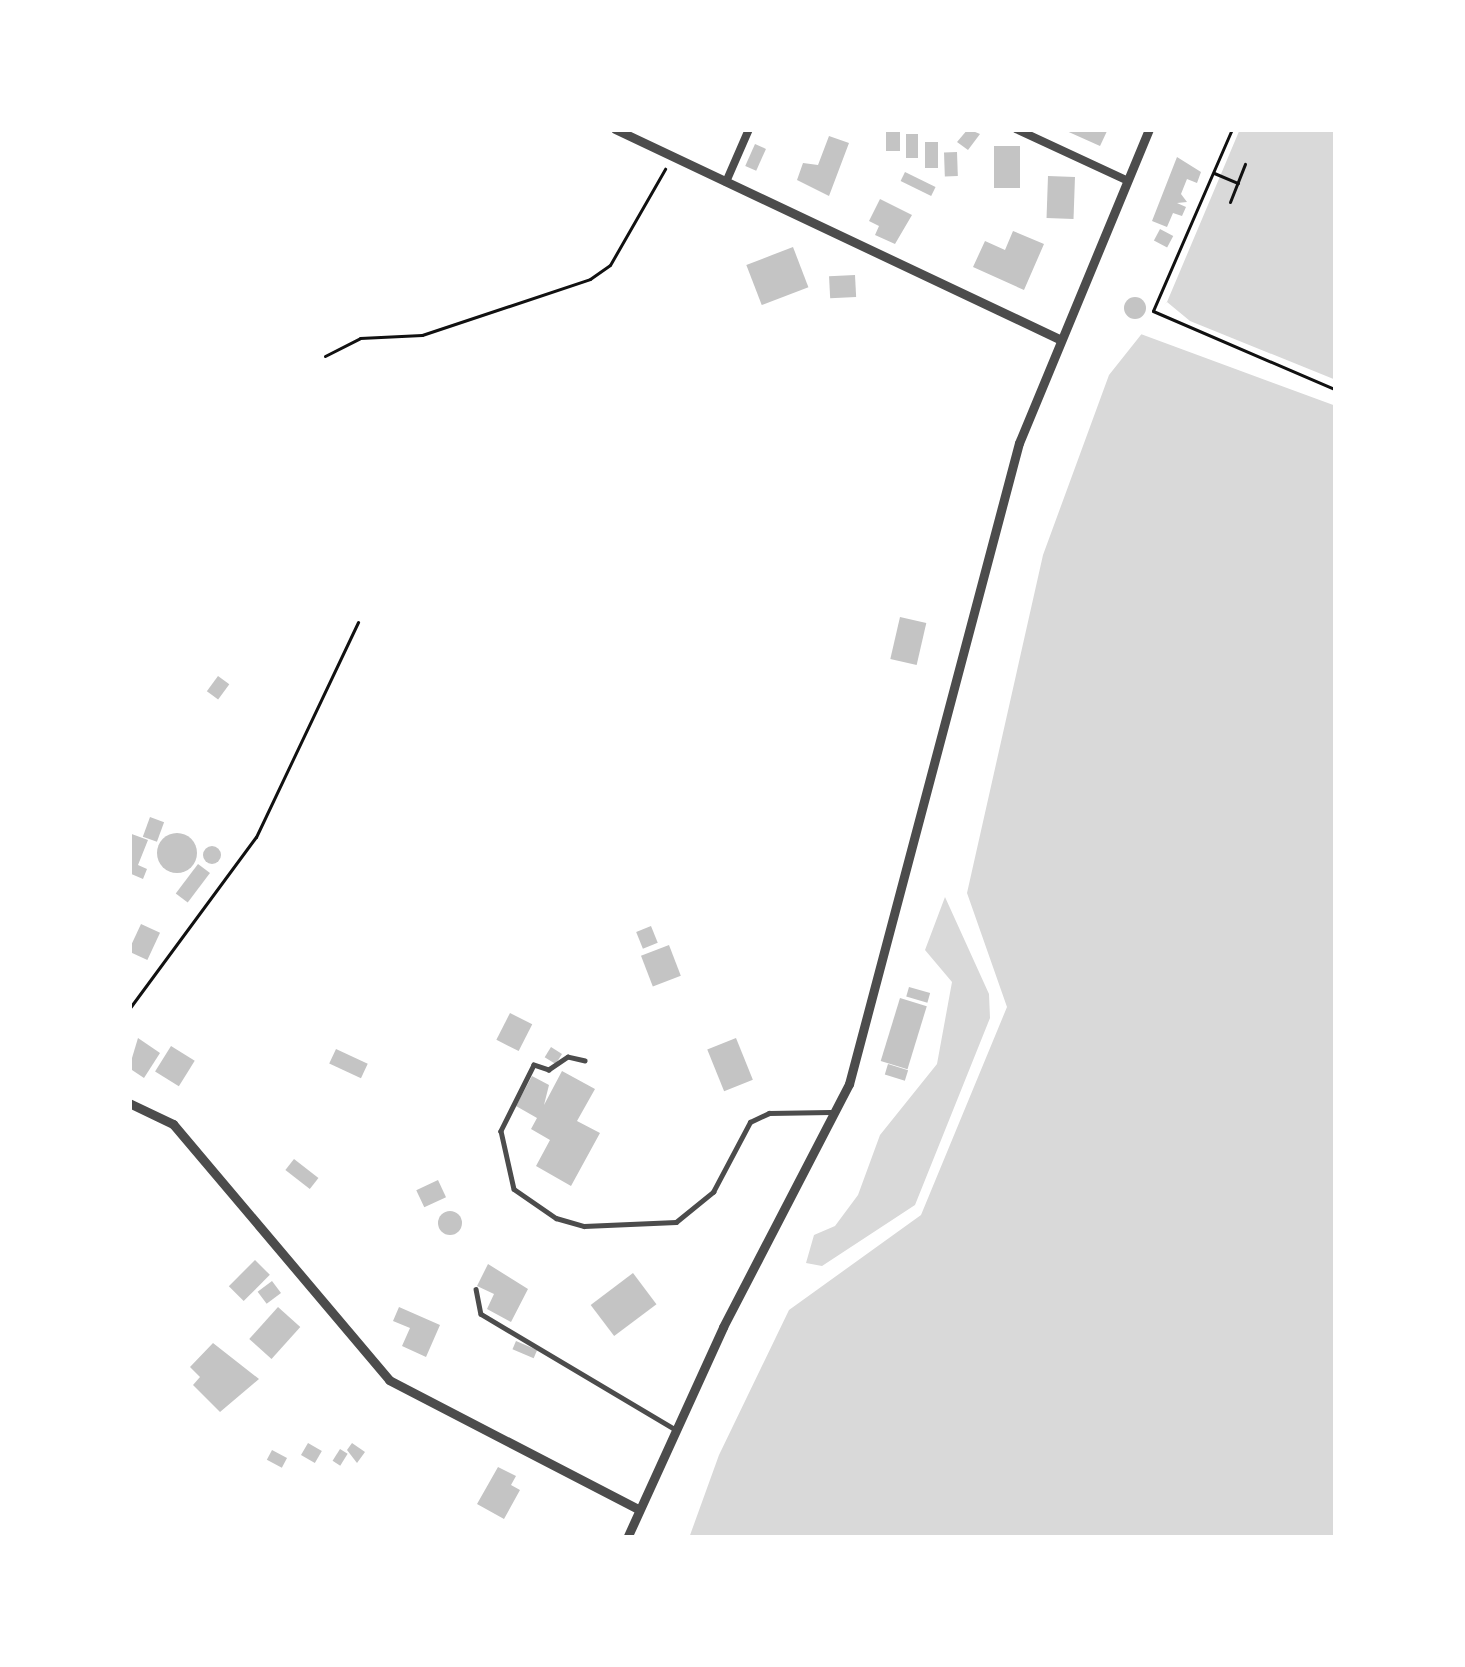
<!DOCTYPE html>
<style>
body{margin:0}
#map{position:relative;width:1465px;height:1667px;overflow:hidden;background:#fff;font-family:Overpass,sans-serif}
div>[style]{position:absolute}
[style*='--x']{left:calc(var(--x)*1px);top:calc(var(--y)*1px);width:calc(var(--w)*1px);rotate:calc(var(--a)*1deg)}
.water>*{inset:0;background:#d9d9d9}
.pier>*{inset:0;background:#fff}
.building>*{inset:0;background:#c4c4c4;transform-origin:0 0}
.round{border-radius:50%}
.path>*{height:3px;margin:-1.5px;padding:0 1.5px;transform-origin:1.5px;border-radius:1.5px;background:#111}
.service>*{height:4.5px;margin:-2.25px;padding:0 2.25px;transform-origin:2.25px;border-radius:2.25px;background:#4c4c4c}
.minor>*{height:8px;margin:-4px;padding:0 4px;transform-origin:4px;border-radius:4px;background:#4c4c4c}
.tertiary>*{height:9px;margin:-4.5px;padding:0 4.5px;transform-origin:4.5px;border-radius:4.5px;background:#4c4c4c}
span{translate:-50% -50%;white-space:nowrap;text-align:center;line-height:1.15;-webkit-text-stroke:12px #fff;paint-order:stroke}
.frame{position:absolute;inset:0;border:132px solid #fff;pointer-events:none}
</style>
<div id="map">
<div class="water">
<div style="clip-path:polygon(1240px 129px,1336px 129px,1336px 1538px,689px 1538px,719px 1455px,789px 1310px,921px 1215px,1007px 1007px,967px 893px,1043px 555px,1109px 375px,1167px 302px)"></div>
<div style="clip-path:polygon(945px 897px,989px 994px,990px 1018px,915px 1205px,822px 1266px,806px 1263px,814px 1235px,835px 1226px,858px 1195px,880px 1135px,937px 1064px,952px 982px,925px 950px)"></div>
</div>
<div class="pier">
<div style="clip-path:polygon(1167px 302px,1190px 321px,1336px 380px,1336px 406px,1138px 333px)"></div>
</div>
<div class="building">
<div style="left:886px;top:129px;width:14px;height:22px"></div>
<div style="clip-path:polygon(968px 129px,980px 134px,968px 150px,957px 142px)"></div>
<div style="clip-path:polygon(1062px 129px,1108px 129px,1100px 146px)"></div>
<div style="left:906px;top:134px;width:12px;height:24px"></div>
<div style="clip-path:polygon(829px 136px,849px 143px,829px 196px,797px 180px,803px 163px,818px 165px)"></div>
<div style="left:925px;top:142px;width:13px;height:26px"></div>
<div style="left:755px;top:144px;width:12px;height:24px;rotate:24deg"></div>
<div style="left:994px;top:146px;width:26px;height:42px"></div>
<div style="left:957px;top:152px;width:24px;height:13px;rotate:88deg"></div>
<div style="clip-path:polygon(1177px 157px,1201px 172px,1197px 183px,1187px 179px,1181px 194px,1187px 202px,1177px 203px,1186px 207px,1182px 216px,1173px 213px,1167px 227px,1152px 221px)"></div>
<div style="left:905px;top:172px;width:34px;height:10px;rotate:26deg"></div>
<div style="left:1048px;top:176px;width:27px;height:42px;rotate:2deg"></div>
<div style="clip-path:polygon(880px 199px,912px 215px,895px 244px,875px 235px,879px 226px,869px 221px)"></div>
<div style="left:1160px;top:229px;width:15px;height:13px;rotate:28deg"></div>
<div style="clip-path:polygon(1013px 231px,1044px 244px,1024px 290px,973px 267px,985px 241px,1005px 250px)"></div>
<div style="left:793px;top:247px;width:43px;height:50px;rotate:69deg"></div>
<div style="left:855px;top:275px;width:22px;height:26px;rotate:87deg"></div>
<div class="round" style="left:1124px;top:297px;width:22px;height:22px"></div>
<div style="left:900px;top:617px;width:27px;height:43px;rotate:13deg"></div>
<div style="left:218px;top:676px;width:14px;height:19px;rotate:36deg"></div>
<div style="left:150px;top:817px;width:15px;height:21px;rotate:20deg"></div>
<div style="clip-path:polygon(129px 833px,148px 840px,138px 865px,147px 869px,143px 879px,129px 873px)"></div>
<div class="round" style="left:157px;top:833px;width:40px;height:40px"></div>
<div class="round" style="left:203px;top:846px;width:18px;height:18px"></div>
<div style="left:198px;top:864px;width:15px;height:37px;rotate:37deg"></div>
<div style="left:141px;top:924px;width:21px;height:30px;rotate:25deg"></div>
<div style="left:651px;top:926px;width:18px;height:16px;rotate:68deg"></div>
<div style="left:669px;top:945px;width:33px;height:30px;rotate:69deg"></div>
<div style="left:909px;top:987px;width:22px;height:10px;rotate:16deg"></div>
<div style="left:900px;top:998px;width:28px;height:66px;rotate:17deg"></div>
<div style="left:510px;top:1013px;width:25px;height:30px;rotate:27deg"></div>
<div style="clip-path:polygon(138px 1038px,160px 1053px,144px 1078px,129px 1068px)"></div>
<div style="left:736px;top:1038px;width:45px;height:31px;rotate:68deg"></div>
<div style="left:171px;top:1046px;width:28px;height:30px;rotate:32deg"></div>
<div style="left:551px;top:1047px;width:13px;height:12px;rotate:32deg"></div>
<div style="left:336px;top:1049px;width:35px;height:16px;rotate:25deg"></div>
<div style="left:888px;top:1064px;width:21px;height:11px;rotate:17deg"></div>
<div style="clip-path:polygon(562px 1071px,595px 1089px,577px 1121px,600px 1133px,571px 1186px,536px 1166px,550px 1140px,531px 1129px,537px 1118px,516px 1106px,532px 1076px,549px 1085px,544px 1105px)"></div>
<div style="left:294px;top:1159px;width:31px;height:14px;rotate:38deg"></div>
<div style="left:438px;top:1180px;width:19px;height:24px;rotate:65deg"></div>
<div class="round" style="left:438px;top:1211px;width:24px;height:24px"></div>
<div style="left:255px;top:1260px;width:21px;height:37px;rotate:45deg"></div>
<div style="clip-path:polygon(488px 1264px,528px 1289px,511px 1322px,487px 1309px,494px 1294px,477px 1286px)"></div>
<div style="left:633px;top:1273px;width:39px;height:53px;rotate:53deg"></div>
<div style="left:272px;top:1281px;width:15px;height:18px;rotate:53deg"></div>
<div style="left:278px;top:1307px;width:30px;height:43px;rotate:42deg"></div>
<div style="clip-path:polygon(399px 1307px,440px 1325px,426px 1357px,402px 1346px,410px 1328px,393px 1321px)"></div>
<div style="left:516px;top:1341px;width:23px;height:9px;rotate:23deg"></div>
<div style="clip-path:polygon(213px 1343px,259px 1379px,220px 1412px,193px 1385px,200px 1377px,190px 1367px)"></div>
<div style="left:308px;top:1443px;width:16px;height:14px;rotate:30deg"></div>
<div style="clip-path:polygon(352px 1443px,365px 1452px,357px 1463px,347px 1450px)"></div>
<div style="left:340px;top:1449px;width:9px;height:14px;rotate:32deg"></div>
<div style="left:272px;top:1450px;width:17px;height:11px;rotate:28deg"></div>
<div style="clip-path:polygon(498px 1467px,516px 1476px,511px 1485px,520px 1490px,504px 1519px,477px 1504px)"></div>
</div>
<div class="path">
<div style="--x:1232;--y:129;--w:198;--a:113.5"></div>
<div style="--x:1153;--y:311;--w:199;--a:23.3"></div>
<div style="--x:1214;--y:173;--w:26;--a:23"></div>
<div style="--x:1230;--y:202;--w:41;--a:-68.5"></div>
<div style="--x:325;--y:356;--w:39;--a:-27"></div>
<div style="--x:360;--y:338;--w:62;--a:-2.8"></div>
<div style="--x:422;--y:335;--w:177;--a:-18.4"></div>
<div style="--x:590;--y:279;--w:24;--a:-35"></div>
<div style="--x:610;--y:265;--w:111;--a:-60.2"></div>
<div style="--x:129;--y:1009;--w:214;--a:-53.6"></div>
<div style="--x:256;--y:837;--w:238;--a:-64.6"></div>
</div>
<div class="service">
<div style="--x:585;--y:1061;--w:17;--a:-167"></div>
<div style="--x:568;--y:1057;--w:23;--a:146"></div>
<div style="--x:549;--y:1070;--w:16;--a:-162"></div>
<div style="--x:534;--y:1065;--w:74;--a:116.6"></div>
<div style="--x:501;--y:1131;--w:59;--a:77.4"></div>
<div style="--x:514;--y:1189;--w:51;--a:34.6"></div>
<div style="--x:556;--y:1218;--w:29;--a:16"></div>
<div style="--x:584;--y:1226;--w:92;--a:-2.5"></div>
<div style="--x:676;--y:1222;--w:48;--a:-39"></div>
<div style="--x:713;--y:1192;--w:79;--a:-62.1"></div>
<div style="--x:750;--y:1122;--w:21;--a:-25"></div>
<div style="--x:769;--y:1113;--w:61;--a:-0.9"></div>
<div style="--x:476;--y:1289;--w:25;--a:79"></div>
<div style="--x:481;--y:1314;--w:226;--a:30.7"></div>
</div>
<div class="minor">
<div style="--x:1016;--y:129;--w:121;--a:24.9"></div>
<div style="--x:726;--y:182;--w:58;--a:-66.5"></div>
</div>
<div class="tertiary">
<div style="--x:615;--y:129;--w:491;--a:25.3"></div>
<div style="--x:129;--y:1103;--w:49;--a:25.5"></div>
<div style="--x:173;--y:1124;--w:335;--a:49.8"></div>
<div style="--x:389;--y:1380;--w:280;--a:27.4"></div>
<div style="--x:627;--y:1538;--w:232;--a:-65.5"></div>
<div style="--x:723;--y:1327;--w:274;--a:-62.6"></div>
<div style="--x:849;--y:1084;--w:663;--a:-75.15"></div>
<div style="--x:1019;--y:443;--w:340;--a:-67.5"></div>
</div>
<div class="frame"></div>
</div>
